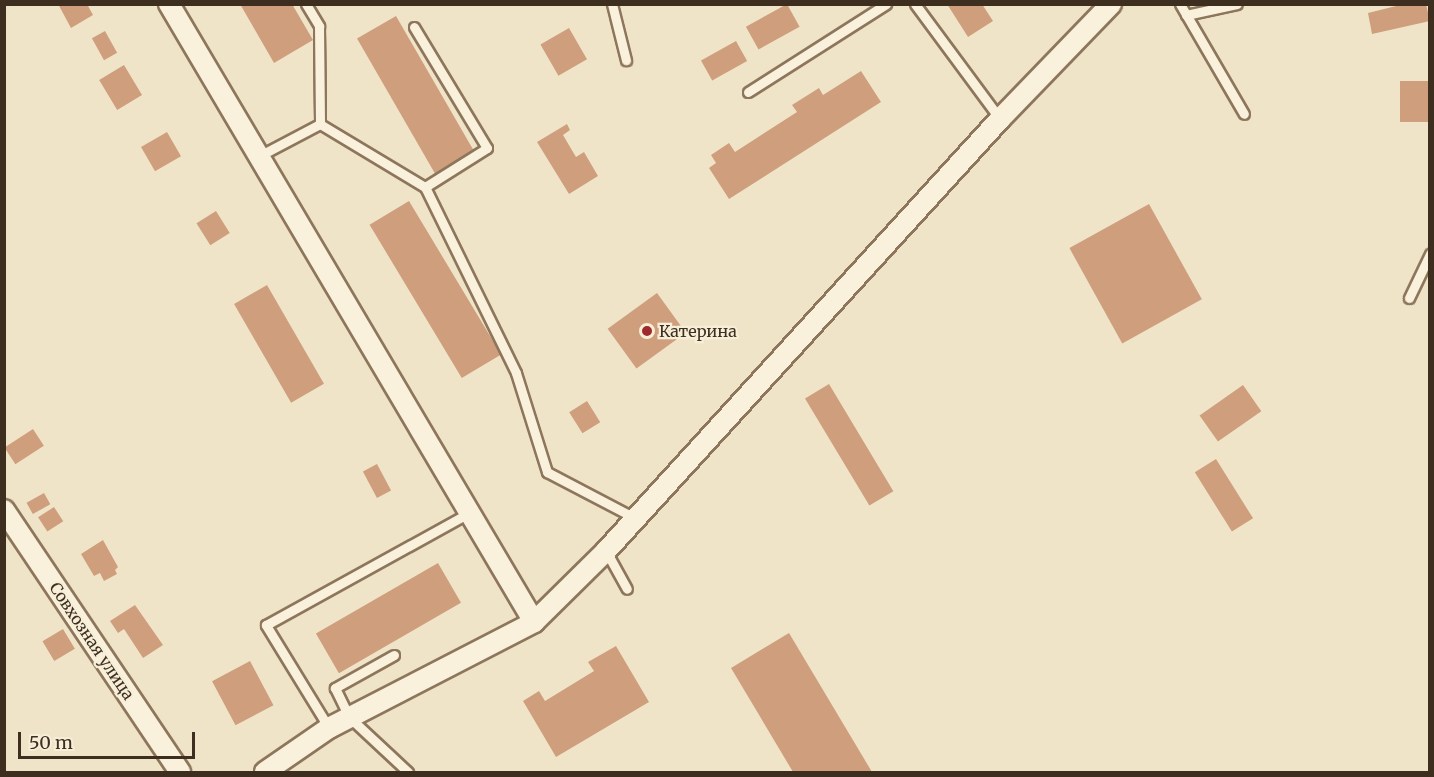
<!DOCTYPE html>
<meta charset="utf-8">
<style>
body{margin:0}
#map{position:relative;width:1434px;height:777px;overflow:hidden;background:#f0e4c8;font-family:Merriweather,serif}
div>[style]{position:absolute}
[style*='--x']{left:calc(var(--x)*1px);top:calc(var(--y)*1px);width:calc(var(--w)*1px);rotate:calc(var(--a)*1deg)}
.building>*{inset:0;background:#cf9f7d;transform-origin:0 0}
.roads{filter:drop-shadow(2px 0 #8d765c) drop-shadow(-2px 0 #8d765c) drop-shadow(0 2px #8d765c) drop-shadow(0 -2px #8d765c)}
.lane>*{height:9px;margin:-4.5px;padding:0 4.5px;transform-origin:4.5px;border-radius:4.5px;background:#faf1dc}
.street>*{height:20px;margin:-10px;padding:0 10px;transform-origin:10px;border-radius:10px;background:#faf1dc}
.dots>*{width:16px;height:16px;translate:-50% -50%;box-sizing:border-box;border:3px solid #f7eed8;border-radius:50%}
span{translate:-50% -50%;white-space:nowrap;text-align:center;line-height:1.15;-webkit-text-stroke:4.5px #f7eed8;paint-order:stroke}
.poi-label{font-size:16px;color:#3d2e20}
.left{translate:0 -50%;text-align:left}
.street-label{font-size:16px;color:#3d2e20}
.frame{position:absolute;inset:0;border:6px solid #3d2e20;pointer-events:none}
.scale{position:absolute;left:18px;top:732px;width:177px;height:27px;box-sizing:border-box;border:3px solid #3d2e20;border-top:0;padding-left:8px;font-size:18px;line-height:21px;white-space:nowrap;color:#3d2e20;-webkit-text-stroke:4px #f7eed8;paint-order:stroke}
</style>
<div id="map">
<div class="building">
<div style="clip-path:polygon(58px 4px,87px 4px,93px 15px,71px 28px)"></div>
<div style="clip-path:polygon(240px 4px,292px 4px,313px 40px,274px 63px)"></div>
<div style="left:787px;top:4px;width:26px;height:47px;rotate:61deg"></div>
<div style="clip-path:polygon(947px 4px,982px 4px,993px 21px,968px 37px)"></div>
<div style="clip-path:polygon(1404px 4px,1426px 4px,1430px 21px,1372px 34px,1368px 13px)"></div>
<div style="left:396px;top:16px;width:168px;height:45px;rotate:60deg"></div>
<div style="left:569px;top:28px;width:36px;height:33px;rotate:60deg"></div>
<div style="left:105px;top:31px;width:25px;height:15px;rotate:61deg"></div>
<div style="left:736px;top:41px;width:23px;height:40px;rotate:61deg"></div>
<div style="left:124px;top:65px;width:35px;height:29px;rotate:59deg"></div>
<div style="clip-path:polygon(861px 71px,881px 102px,729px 199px,709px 168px,716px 163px,711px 155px,729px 143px,735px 152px,797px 112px,792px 105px,819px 88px,823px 95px)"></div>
<div style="left:1430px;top:81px;width:41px;height:30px;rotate:90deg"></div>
<div style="clip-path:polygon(567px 124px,570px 130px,563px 135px,576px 157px,584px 152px,598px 176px,569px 194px,537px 142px)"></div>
<div style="left:167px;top:132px;width:28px;height:30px;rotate:60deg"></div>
<div style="left:409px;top:201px;width:179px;height:46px;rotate:59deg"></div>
<div style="left:1149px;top:204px;width:109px;height:91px;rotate:61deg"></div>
<div style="left:216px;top:211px;width:26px;height:23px;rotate:58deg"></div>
<div style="left:267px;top:285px;width:114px;height:38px;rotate:60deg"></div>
<div style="left:657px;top:293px;width:49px;height:61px;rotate:54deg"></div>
<div style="left:829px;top:384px;width:125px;height:28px;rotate:59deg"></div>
<div style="left:1243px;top:385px;width:32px;height:53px;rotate:55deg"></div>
<div style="left:587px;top:401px;width:25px;height:21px;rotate:58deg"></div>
<div style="left:33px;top:429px;width:20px;height:34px;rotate:57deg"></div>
<div style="left:1216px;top:459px;width:70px;height:25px;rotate:58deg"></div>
<div style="left:377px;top:464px;width:30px;height:16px;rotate:62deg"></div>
<div style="left:44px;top:493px;width:13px;height:20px;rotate:61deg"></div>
<div style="left:54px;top:507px;width:17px;height:19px;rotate:57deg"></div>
<div style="clip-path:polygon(103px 540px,118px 567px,115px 570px,117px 574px,104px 581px,100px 573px,94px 576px,81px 554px)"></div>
<div style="left:438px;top:563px;width:46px;height:141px;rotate:60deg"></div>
<div style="clip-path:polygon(135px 605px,163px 645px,143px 658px,124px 629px,118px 633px,110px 621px)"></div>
<div style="left:63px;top:629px;width:23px;height:24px;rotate:59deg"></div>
<div style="clip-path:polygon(789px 633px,872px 772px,793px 772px,731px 668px)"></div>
<div style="clip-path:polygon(616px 646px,649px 702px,556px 757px,523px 701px,539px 691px,545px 701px,594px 671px,588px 662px)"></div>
<div style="left:250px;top:661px;width:50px;height:43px;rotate:62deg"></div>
</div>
<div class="roads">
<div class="lane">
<div style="--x:306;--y:4;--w:26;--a:59"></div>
<div style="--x:319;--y:26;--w:98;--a:89.4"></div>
<div style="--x:320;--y:124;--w:122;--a:31"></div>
<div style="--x:612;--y:4;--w:58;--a:76"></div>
<div style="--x:915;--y:4;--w:143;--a:53.5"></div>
<div style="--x:1180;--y:4;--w:127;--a:59.8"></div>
<div style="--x:1186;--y:15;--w:52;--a:-12.2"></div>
<div style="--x:414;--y:27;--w:141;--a:58.9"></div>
<div style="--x:487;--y:148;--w:73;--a:147.8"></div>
<div style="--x:425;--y:187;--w:207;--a:63.9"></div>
<div style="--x:516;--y:373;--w:104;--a:72.6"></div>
<div style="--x:547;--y:472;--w:99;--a:27.6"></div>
<div style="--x:748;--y:92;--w:164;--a:-32.5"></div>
<div style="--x:261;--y:155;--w:67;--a:-27.7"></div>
<div style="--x:1409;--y:298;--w:49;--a:-64.5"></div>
<div style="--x:606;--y:551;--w:43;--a:61.1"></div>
<div style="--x:394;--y:655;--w:68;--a:150.8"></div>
<div style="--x:335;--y:688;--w:32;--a:64"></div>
<div style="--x:349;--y:717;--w:81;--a:43"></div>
<div style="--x:329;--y:728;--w:121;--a:-121.5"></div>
<div style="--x:266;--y:625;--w:234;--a:-28.9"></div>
</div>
<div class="street">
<div style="--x:169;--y:4;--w:718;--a:59.43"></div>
<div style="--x:4;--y:510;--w:316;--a:56.1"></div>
<div style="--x:265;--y:772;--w:78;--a:-34.5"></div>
<div style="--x:329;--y:728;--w:231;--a:-27.3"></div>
<div style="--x:534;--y:622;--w:101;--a:-44.6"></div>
<div style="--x:606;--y:551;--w:585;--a:-47.63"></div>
<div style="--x:1000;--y:119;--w:160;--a:-46"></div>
</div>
</div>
<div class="dots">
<div style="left:647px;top:331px;background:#9e2a2b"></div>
</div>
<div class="poi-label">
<span class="left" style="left:659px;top:331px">Катерина</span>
</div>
<div class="street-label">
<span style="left:92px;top:641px;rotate:56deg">Совхозная улица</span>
</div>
<div class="frame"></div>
<div class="scale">50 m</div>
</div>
